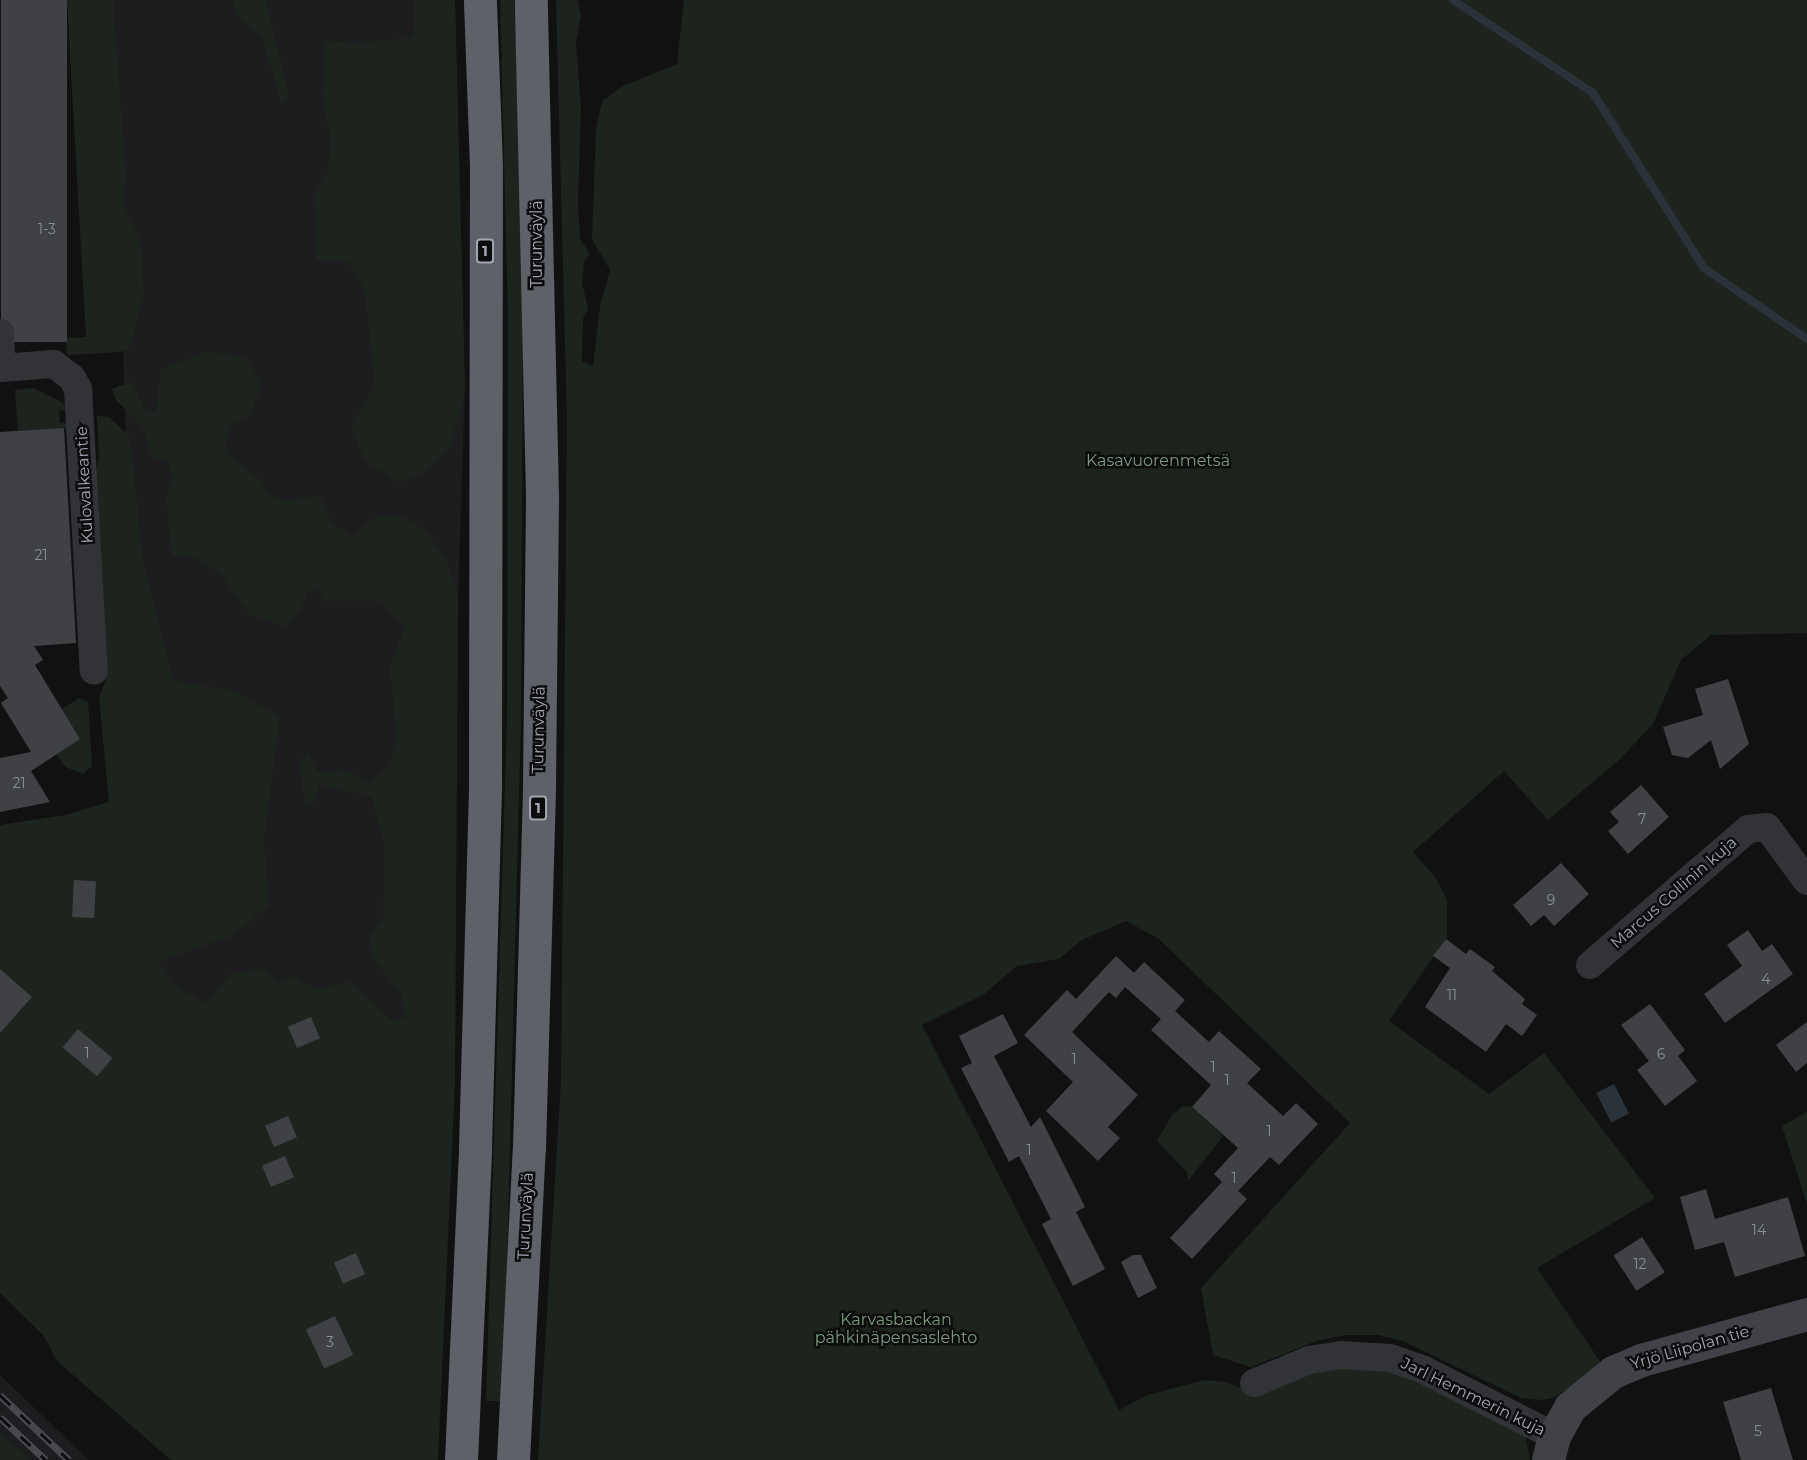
<!DOCTYPE html>
<meta charset="utf-8">
<style>
body{margin:0}
#map{position:relative;width:1807px;height:1460px;overflow:hidden;background:#111112;font-family:Montserrat,sans-serif}
div>[style]{position:absolute}
[style*='--x']{left:calc(var(--x)*1px);top:calc(var(--y)*1px);width:calc(var(--w)*1px);rotate:calc(var(--a)*1deg)}
.built>*{inset:0;background:#1d1d1f}
.green>*{inset:0;background:#1d241e}
.water>*{inset:0;background:#2b333a;transform-origin:0 0}
.stream>*{height:8px;margin:-4px;padding:0 4px;transform-origin:4px;border-radius:4px;background:#2b333a}
.building>*{inset:0;background:#404145;transform-origin:0 0}
.street>*{height:28px;margin:-14px;padding:0 14px;transform-origin:14px;border-radius:14px;background:#323337}
.secondary>*{height:33px;margin:-16.5px;padding:0 16.5px;transform-origin:16.5px;border-radius:16.5px;background:#404247}
.highway>*{height:33px;margin:-16.5px;padding:0 16.5px;transform-origin:16.5px;border-radius:16.5px;background:#5e6167}
.rail>*{height:7px;margin-top:-3.5px;transform-origin:0;background:repeating-linear-gradient(90deg,#0c0c0d 0 14px,#494b50 0 28px);box-sizing:border-box;border-block:2px solid #494b50}
span{translate:-50% -50%;white-space:nowrap;text-align:center;line-height:1.15;-webkit-text-stroke:5px #0c0c0d;paint-order:stroke}
.number-label{font-size:14px;color:#8a8e97}
.number-label span{-webkit-text-stroke-width:0}
.shield-label span{padding:2px 4px;background:#0c0c0d;border:2px solid;border-radius:4px;-webkit-text-stroke-width:0}
.shield-label{font-size:15px;color:#a3a7b2;font-weight:700}
.street-label{font-size:16px;color:#a3a7b2}
.park-label{font-size:16px;color:#7b9c7e}
</style>
<div id="map">
<div class="built">
<div style="clip-path:polygon(112px 0,455px 0,465px 390px,458px 597px,422px 1032px,144px 1012px)"></div>
<div style="clip-path:polygon(0 1375px,89px 1460px,31px 1460px,0 1432px)"></div>
</div>
<div class="green">
<div style="clip-path:polygon(67px 0,113px 0,126px 176px,123px 205px,141px 243px,144px 297px,129px 349px,120px 352px,67px 355px,66px 338px,86px 337px)"></div>
<div style="clip-path:polygon(233px 0,266px 0,288px 91px,287px 99px,281px 105px,263px 39px,236px 15px)"></div>
<div style="clip-path:polygon(414px 0,455px 0,465px 390px,450px 448px,428px 470px,400px 483px,365px 461px,351px 427px,375px 385px,365px 291px,348px 261px,316px 261px,315px 194px,328px 171px,331px 143px,323px 99px,324px 41px,361px 43px,413px 37px)"></div>
<div style="clip-path:polygon(500px 0,514px 0,519px 123px,523px 317px,521px 718px,506px 1303px,501px 1401px,486px 1401px,507px 718px,508px 318px)"></div>
<div style="clip-path:polygon(556px 0,578px 0,581px 16px,576px 42px,581px 109px,578px 203px,580px 239px,590px 254px,584px 261px,582px 283px,588px 308px,583px 319px,582px 361px,593px 366px,600px 306px,610px 270px,592px 239px,596px 129px,602px 101px,623px 86px,677px 64px,684px 0,1807px 0,1807px 633px,1711px 635px,1681px 660px,1653px 724px,1619px 760px,1548px 820px,1504px 771px,1413px 852px,1435px 877px,1447px 899px,1447px 937px,1389px 1021px,1489px 1094px,1544px 1053px,1655px 1198px,1537px 1268px,1603px 1366px,1553px 1398px,1540px 1400px,1521px 1398px,1403px 1341px,1379px 1335px,1345px 1335px,1316px 1341px,1251px 1367px,1213px 1355px,1201px 1288px,1350px 1123px,1159px 939px,1126px 921px,1082px 940px,1059px 959px,1017px 966px,983px 995px,922px 1025px,1119px 1410px,1148px 1395px,1204px 1380px,1226px 1382px,1254px 1393px,1334px 1365px,1389px 1367px,1525px 1433px,1530px 1460px,538px 1460px,561px 1080px,567px 421px)"></div>
<div style="clip-path:polygon(208px 351px,246px 358px,262px 385px,250px 415px,228px 427px,226px 452px,260px 480px,270px 495px,287px 501px,319px 495px,332px 523px,352px 537px,376px 516px,405px 517px,425px 530px,448px 563px,458px 597px,455px 1082px,438px 1460px,171px 1460px,57px 1361px,44px 1336px,0 1293px,0 825px,65px 815px,109px 802px,99px 697px,105px 682px,93px 480px,99px 460px,97px 416px,109px 417px,130px 437px,143px 562px,173px 681px,234px 691px,280px 717px,264px 840px,269px 905px,232px 936px,159px 961px,172px 983px,206px 1004px,230px 974px,263px 969px,280px 983px,294px 976px,316px 989px,351px 982px,391px 1020px,405px 1018px,402px 995px,372px 956px,370px 936px,383px 918px,384px 845px,371px 796px,319px 785px,314px 802px,305px 804px,299px 761px,308px 754px,318px 773px,345px 770px,369px 782px,389px 766px,397px 741px,390px 667px,405px 626px,380px 601px,323px 601px,318px 588px,308px 591px,300px 611px,286px 627px,249px 614px,221px 574px,191px 556px,172px 557px,166px 498px,173px 477px,166px 459px,153px 459px,142px 426px,116px 400px,112px 389px,132px 381px,144px 409px,156px 413px,161px 369px)"></div>
<div style="clip-path:polygon(33px 388px,63px 403px,67px 410px,59px 411px,60px 423px,68px 423px,68px 428px,18px 431px,15px 390px)"></div>
<div style="clip-path:polygon(79px 698px,88px 702px,92px 766px,83px 774px,66px 767px,56px 754px,80px 739px,62px 709px)"></div>
<div style="clip-path:polygon(1183px 1106px,1192px 1107px,1223px 1136px,1188px 1181px,1187px 1172px,1157px 1141px,1172px 1115px)"></div>
<div style="clip-path:polygon(1807px 1112px,1807px 1204px,1782px 1126px)"></div>
<div style="clip-path:polygon(0 1432px,31px 1460px,0 1460px)"></div>
</div>
<div class="water">
<div style="left:1614px;top:1084px;width:33px;height:20px;rotate:63deg"></div>
</div>
<div class="stream">
<div style="--x:1453;--y:0;--w:168;--a:33.6"></div>
<div style="--x:1593;--y:93;--w:207;--a:57.6"></div>
<div style="--x:1704;--y:268;--w:125;--a:34.6"></div>
</div>
<div class="building">
<div style="left:1px;top:0;width:66px;height:342px"></div>
<div style="clip-path:polygon(64px 428px,76px 643px,34px 646px,43px 660px,35px 665px,80px 739px,31px 771px,50px 802px,0 812px,0 758px,31px 752px,1px 703px,8px 698px,0 686px,0 432px)"></div>
<div style="clip-path:polygon(1728px 679px,1749px 744px,1720px 769px,1711px 740px,1688px 758px,1672px 755px,1663px 727px,1703px 715px,1695px 689px)"></div>
<div style="clip-path:polygon(1641px 785px,1669px 817px,1628px 854px,1608px 831px,1619px 822px,1610px 812px)"></div>
<div style="clip-path:polygon(1561px 863px,1589px 894px,1554px 926px,1544px 915px,1531px 926px,1513px 905px)"></div>
<div style="left:74px;top:880px;width:22px;height:37px;rotate:3deg"></div>
<div style="clip-path:polygon(1748px 930px,1762px 951px,1772px 944px,1793px 974px,1725px 1023px,1704px 994px,1742px 966px,1727px 945px)"></div>
<div style="clip-path:polygon(1446px 939px,1466px 954px,1470px 949px,1495px 967px,1492px 971px,1525px 999px,1522px 1004px,1537px 1015px,1522px 1036px,1506px 1024px,1486px 1052px,1425px 1007px,1450px 968px,1433px 956px)"></div>
<div style="clip-path:polygon(1116px 956px,1134px 973px,1144px 962px,1185px 1000px,1175px 1011px,1209px 1042px,1219px 1031px,1261px 1069px,1247px 1083px,1283px 1116px,1296px 1103px,1318px 1124px,1279px 1165px,1270px 1157px,1238px 1191px,1247px 1199px,1192px 1259px,1170px 1238px,1222px 1182px,1214px 1174px,1238px 1148px,1192px 1107px,1211px 1085px,1151px 1030px,1161px 1019px,1125px 987px,1116px 998px,1109px 992px,1072px 1032px,1138px 1095px,1108px 1127px,1120px 1138px,1098px 1161px,1046px 1111px,1073px 1082px,1024px 1035px,1067px 990px,1076px 999px)"></div>
<div style="clip-path:polygon(0 969px,32px 997px,0 1033px)"></div>
<div style="clip-path:polygon(1650px 1004px,1685px 1050px,1678px 1056px,1697px 1081px,1665px 1106px,1637px 1070px,1649px 1061px,1621px 1025px)"></div>
<div style="clip-path:polygon(1003px 1014px,1018px 1043px,994px 1056px,1031px 1127px,1040px 1117px,1085px 1207px,1076px 1212px,1105px 1269px,1073px 1286px,1042px 1224px,1051px 1219px,1019px 1156px,1009px 1162px,961px 1068px,972px 1063px,959px 1036px)"></div>
<div style="left:311px;top:1017px;width:23px;height:25px;rotate:67deg"></div>
<div style="clip-path:polygon(1807px 1022px,1807px 1063px,1796px 1072px,1776px 1045px)"></div>
<div style="left:78px;top:1029px;width:45px;height:24px;rotate:40deg"></div>
<div style="left:288px;top:1116px;width:23px;height:25px;rotate:67deg"></div>
<div style="left:285px;top:1156px;width:23px;height:25px;rotate:67deg"></div>
<div style="clip-path:polygon(1706px 1189px,1715px 1219px,1788px 1197px,1805px 1256px,1735px 1277px,1724px 1242px,1695px 1250px,1680px 1197px)"></div>
<div style="left:1642px;top:1237px;width:42px;height:34px;rotate:57deg"></div>
<div style="left:356px;top:1253px;width:23px;height:24px;rotate:67deg"></div>
<div style="clip-path:polygon(1133px 1255px,1141px 1255px,1157px 1288px,1138px 1298px,1121px 1262px)"></div>
<div style="left:335px;top:1316px;width:43px;height:32px;rotate:65deg"></div>
<div style="clip-path:polygon(1771px 1388px,1793px 1460px,1741px 1460px,1723px 1402px)"></div>
</div>
<div class="street">
<div style="--x:0;--y:333;--w:35;--a:87"></div>
<div style="--x:0;--y:368;--w:54;--a:-4.2"></div>
<div style="--x:54;--y:364;--w:23;--a:38"></div>
<div style="--x:72;--y:378;--w:13;--a:61"></div>
<div style="--x:78;--y:389;--w:282;--a:86.8"></div>
<div style="--x:1590;--y:965;--w:208;--a:-40.7"></div>
<div style="--x:1748;--y:829;--w:19;--a:-6"></div>
<div style="--x:1767;--y:827;--w:67;--a:53.5"></div>
<div style="--x:1254;--y:1383;--w:60;--a:-22.7"></div>
<div style="--x:1309;--y:1360;--w:32;--a:-9"></div>
<div style="--x:1341;--y:1355;--w:49;--a:3.5"></div>
<div style="--x:1390;--y:1358;--w:36;--a:19"></div>
<div style="--x:1424;--y:1370;--w:146;--a:26.9"></div>
</div>
<div class="secondary">
<div style="--x:1548;--y:1460;--w:25;--a:-76"></div>
<div style="--x:1554;--y:1436;--w:33;--a:-61"></div>
<div style="--x:1570;--y:1407;--w:55;--a:-39.1"></div>
<div style="--x:1613;--y:1372;--w:30;--a:-23"></div>
<div style="--x:1641;--y:1360;--w:172;--a:-15.5"></div>
</div>
<div class="highway">
<div style="--x:461;--y:1460;--w:313;--a:-87.4"></div>
<div style="--x:475;--y:1147;--w:364;--a:-88.4"></div>
<div style="--x:485;--y:783;--w:617;--a:-89.91"></div>
<div style="--x:486;--y:166;--w:166;--a:-92.1"></div>
<div style="--x:513;--y:1460;--w:312;--a:-87.1"></div>
<div style="--x:529;--y:1148;--w:363;--a:-88.4"></div>
<div style="--x:539;--y:785;--w:289;--a:-89.4"></div>
<div style="--x:542;--y:496;--w:496;--a:-91.3"></div>
</div>
<div class="rail">
<div style="--x:0;--y:1395;--w:95;--a:43.3"></div>
<div style="--x:0;--y:1417;--w:63;--a:43.1"></div>
</div>
<div class="number-label">
<span style="left:47px;top:229px">1-3</span>
<span style="left:41px;top:555px">21</span>
<span style="left:19px;top:783px">21</span>
<span style="left:1642px;top:819px">7</span>
<span style="left:1551px;top:900px">9</span>
<span style="left:1766px;top:979px">4</span>
<span style="left:1452px;top:995px">11</span>
<span style="left:87px;top:1053px">1</span>
<span style="left:1661px;top:1054px">6</span>
<span style="left:1074px;top:1059px">1</span>
<span style="left:1213px;top:1067px">1</span>
<span style="left:1227px;top:1080px">1</span>
<span style="left:1269px;top:1131px">1</span>
<span style="left:1029px;top:1150px">1</span>
<span style="left:1234px;top:1178px">1</span>
<span style="left:1759px;top:1230px">14</span>
<span style="left:1640px;top:1264px">12</span>
<span style="left:330px;top:1342px">3</span>
<span style="left:1758px;top:1431px">5</span>
</div>
<div class="shield-label">
<span style="left:485px;top:251px">1</span>
<span style="left:538px;top:808px">1</span>
</div>
<div class="street-label">
<span style="left:537px;top:244px;rotate:-90deg">Turunväylä</span>
<span style="left:85px;top:485px;rotate:-93deg">Kulovalkeantie</span>
<span style="left:539px;top:730px;rotate:-89deg">Turunväylä</span>
<span style="left:1674px;top:893px;rotate:-41deg">Marcus Collinin kuja</span>
<span style="left:526px;top:1216px;rotate:-87deg">Turunväylä</span>
<span style="left:1690px;top:1348px;rotate:-16deg">Yrjö Liipolan tie</span>
<span style="left:1473px;top:1397px;rotate:26deg">Jarl Hemmerin kuja</span>
</div>
<div class="park-label">
<span style="left:1158px;top:461px">Kasavuorenmetsä</span>
<span style="left:896px;top:1329px">Karvasbackan<br>pähkinäpensaslehto</span>
</div>
</div>
